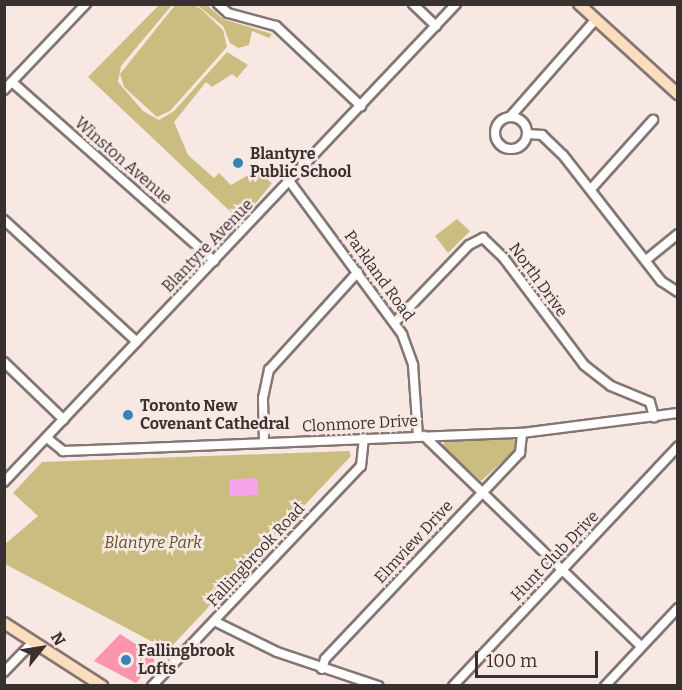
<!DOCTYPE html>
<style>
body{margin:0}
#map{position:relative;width:682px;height:690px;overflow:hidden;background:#f8e8e3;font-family:Bitter,serif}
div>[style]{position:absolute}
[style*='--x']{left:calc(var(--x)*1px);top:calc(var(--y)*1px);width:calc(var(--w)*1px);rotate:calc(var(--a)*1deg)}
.green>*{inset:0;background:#cbbd80}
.water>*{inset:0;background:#f6a4e9;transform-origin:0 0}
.building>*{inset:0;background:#fd94af}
.roads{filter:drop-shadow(2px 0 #847672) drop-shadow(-2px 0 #847672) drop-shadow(0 2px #847672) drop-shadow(0 -2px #847672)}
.minor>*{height:8px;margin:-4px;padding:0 4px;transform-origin:4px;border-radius:4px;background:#fff}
.minor>.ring{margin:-4px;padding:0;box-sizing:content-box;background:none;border:8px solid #fff;border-radius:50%}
.major>*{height:10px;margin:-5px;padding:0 5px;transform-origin:5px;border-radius:5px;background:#fcddbe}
.dots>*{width:16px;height:16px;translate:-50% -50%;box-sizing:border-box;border:3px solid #f8e8e3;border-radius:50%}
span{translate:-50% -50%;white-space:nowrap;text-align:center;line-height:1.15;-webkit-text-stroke:5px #f8e8e3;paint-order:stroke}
.poi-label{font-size:16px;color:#383130;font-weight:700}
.left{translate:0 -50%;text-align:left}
.street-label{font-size:16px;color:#383130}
.park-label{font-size:16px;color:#5d5328;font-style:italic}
.frame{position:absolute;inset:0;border:6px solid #383130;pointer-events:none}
.north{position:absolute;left:12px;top:618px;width:60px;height:60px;-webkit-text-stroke:4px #f8e8e3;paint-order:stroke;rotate:60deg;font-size:16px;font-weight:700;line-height:24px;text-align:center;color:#383130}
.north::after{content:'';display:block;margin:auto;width:21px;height:27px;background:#383130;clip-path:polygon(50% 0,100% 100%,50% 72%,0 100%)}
.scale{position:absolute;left:475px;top:651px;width:123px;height:27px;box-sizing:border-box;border:3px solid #383130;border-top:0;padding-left:8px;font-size:18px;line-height:21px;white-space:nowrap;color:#383130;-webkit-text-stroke:4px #f8e8e3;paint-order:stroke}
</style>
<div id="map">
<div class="green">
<div style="clip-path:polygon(176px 4px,194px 5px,202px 10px,223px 30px,227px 47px,170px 111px,157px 117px,124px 87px,120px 74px)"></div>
<div style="clip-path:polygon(159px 5px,172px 5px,121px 66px,118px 82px,143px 111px,159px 120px,174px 111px,227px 52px,248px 65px,237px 78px,232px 74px,212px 87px,206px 82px,174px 122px,188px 155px,214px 178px,219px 173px,231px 185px,257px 170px,272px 183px,243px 219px,237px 212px,234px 215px,88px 77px)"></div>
<div style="clip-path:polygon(197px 5px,207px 5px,223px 19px,272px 34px,269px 38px,252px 31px,249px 45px,238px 48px,230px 43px,223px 26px)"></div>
<div style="clip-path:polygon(457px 219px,470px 231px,448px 253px,435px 236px)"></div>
<div style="clip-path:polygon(513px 439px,518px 441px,517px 448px,481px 481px,442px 446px,445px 441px)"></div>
<div style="clip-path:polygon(349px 451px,351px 456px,168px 650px,5px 564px,4px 545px,38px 516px,13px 493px,42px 462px)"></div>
</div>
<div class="water">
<div style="left:257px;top:478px;width:17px;height:28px;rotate:87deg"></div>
</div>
<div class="building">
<div style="clip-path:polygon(120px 634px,157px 658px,136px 683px,94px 661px)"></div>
</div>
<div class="roads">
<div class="minor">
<div style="--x:218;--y:4;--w:13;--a:42"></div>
<div style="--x:228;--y:13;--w:50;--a:15.2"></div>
<div style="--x:276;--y:26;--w:117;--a:43.3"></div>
<div style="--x:413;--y:4;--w:32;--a:44"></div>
<div style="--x:12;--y:82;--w:270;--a:41.5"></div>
<div style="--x:4;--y:90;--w:119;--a:-46.4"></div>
<div class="ring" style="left:495px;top:117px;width:24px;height:24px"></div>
<div style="--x:510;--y:117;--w:130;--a:-48.7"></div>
<div style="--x:528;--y:134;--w:14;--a:4"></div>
<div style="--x:542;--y:135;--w:29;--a:44"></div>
<div style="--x:563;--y:155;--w:160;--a:52.1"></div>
<div style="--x:661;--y:281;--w:20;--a:33"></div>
<div style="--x:290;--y:182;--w:189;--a:53.6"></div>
<div style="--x:402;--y:334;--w:33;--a:70"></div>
<div style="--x:413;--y:365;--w:71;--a:86"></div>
<div style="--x:591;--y:189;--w:93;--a:-48.1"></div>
<div style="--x:4;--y:220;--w:180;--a:42.5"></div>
<div style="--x:646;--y:260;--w:41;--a:-39.1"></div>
<div style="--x:396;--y:321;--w:105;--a:-46.2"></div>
<div style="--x:469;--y:245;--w:16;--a:-27"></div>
<div style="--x:483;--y:238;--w:28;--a:44"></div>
<div style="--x:503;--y:257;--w:135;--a:53.1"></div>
<div style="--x:584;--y:365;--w:34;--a:38"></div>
<div style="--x:611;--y:386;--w:42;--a:22.3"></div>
<div style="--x:650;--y:402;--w:16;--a:75"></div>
<div style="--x:4;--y:362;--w:83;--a:44"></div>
<div style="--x:424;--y:436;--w:302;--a:44.1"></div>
<div style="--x:47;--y:438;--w:21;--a:39"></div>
<div style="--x:63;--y:451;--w:82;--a:-2.1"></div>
<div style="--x:145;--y:448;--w:377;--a:-2.3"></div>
<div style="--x:522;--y:433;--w:157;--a:-7.3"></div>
<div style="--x:264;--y:443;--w:45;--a:-91.3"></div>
<div style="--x:263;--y:398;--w:29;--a:-78"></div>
<div style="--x:269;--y:370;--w:132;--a:-47.8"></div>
<div style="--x:4;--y:482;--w:658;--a:-46.6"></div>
<div style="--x:214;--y:621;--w:70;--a:26.2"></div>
<div style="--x:277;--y:652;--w:107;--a:18.6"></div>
<div style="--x:322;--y:669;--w:10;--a:-73"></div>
<div style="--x:325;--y:659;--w:284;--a:-46.6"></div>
<div style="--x:520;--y:453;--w:20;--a:-84"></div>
<div style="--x:4;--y:672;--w:42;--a:-46"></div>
<div style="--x:152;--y:686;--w:303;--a:-46.5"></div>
<div style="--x:361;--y:466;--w:28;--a:-84"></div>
<div style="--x:453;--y:686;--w:329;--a:-46.8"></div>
<div style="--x:605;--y:686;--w:107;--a:-46.9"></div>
</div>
<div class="major">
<div style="--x:579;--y:4;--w:134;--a:42.3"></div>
<div style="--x:4;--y:623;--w:117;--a:32.7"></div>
</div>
</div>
<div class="dots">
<div style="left:238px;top:163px;background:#3485b6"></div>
<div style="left:128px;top:415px;background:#3485b6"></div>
<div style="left:126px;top:660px;background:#3485b6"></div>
</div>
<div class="poi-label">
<span class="left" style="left:250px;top:163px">Blantyre<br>Public School</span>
<span class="left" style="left:140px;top:415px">Toronto New<br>Covenant Cathedral</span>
<span class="left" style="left:138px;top:660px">Fallingbrook<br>Lofts</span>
</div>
<div class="street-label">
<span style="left:123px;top:161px;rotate:41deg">Winston Avenue</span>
<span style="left:208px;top:246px;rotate:-46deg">Blantyre Avenue</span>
<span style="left:379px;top:276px;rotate:54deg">Parkland Road</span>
<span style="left:538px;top:280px;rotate:54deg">North Drive</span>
<span style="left:360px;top:424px;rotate:-3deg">Clonmore Drive</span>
<span style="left:414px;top:542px;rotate:-47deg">Elmview Drive</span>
<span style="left:256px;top:555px;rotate:-47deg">Fallingbrook Road</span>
<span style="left:555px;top:556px;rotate:-46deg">Hunt Club Drive</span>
</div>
<div class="park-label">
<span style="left:153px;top:543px">Blantyre Park</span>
</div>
<div class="frame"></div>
<div class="north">N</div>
<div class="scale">100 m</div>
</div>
